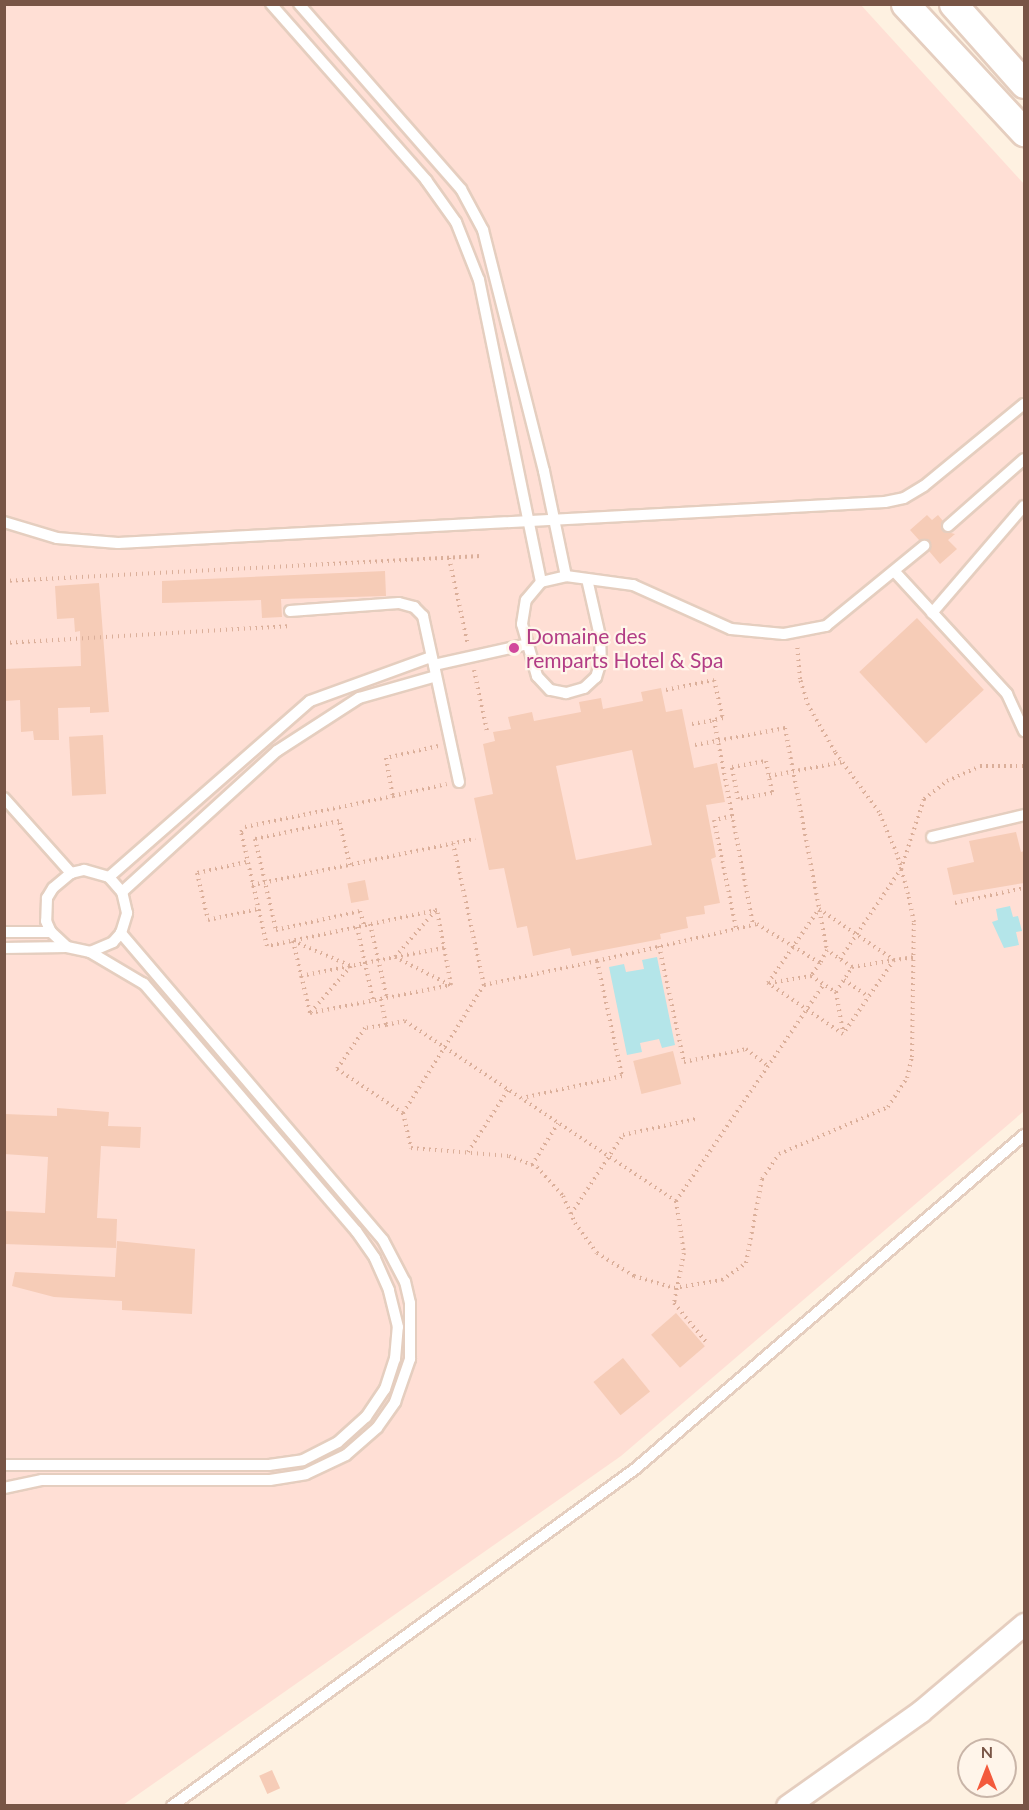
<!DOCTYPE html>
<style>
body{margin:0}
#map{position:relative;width:1029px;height:1810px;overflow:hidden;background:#fef1e1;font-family:Lato,sans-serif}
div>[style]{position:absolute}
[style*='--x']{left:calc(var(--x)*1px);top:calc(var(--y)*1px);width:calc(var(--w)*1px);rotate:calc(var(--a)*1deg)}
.commercial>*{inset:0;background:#ffdfd5}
.water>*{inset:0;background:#b4e5e9}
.building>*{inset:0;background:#f6ccb7;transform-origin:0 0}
.path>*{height:4px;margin-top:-2px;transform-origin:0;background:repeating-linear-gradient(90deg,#dbaf9a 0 1.5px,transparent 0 6px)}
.roads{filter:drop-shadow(2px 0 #e5cebf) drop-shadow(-2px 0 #e5cebf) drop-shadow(0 2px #e5cebf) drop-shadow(0 -2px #e5cebf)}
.service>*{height:10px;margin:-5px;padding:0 5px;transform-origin:5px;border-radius:5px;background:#fff}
.minor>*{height:21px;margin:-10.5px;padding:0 10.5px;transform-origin:10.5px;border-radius:10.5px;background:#fff}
.tertiary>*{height:27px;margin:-13.5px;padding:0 13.5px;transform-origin:13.5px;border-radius:13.5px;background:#fff}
.dots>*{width:16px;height:16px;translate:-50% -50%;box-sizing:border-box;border:3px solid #fff5ea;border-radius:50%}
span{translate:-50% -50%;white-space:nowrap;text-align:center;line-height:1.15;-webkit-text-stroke:4.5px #fff5ea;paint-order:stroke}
.hotel-label{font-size:21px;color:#b23c85}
.left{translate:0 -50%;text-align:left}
.frame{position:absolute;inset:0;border:6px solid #785546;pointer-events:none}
.north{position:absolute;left:957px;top:1738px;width:60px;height:60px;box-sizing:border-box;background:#fff5ea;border:2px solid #c9b5a8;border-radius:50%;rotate:0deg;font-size:16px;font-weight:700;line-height:24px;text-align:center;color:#785546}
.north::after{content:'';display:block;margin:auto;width:21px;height:27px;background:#f35a3c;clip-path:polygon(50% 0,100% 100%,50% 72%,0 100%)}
</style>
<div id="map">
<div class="commercial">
<div style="clip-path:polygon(5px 5px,861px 5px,1024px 184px,1024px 1111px,621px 1456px,123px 1805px,5px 1806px)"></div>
</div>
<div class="water">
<div style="clip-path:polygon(1010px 906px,1013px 917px,1018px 916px,1022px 931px,1016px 932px,1019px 945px,1004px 948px,992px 922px,998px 920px,996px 909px)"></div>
<div style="clip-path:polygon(657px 957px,675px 1045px,662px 1048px,659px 1039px,640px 1043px,642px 1052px,627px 1055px,609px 967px,624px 964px,626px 972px,644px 969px,642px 960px)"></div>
</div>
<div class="building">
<div style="clip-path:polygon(927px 515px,932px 520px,938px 515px,943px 521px,943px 531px,955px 534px,948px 540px,957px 549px,940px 564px,929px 551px,929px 541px,919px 540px,910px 530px)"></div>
<div style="clip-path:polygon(385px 571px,386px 596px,281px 599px,282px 617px,262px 618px,261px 600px,162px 603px,162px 581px)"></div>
<div style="clip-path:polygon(99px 583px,109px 712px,90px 713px,90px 707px,58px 708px,59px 740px,34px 740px,33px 731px,21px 732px,20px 700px,4px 701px,4px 669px,81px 666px,80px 631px,75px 632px,74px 618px,57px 619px,55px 586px)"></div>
<div style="left:917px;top:618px;width:98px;height:79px;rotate:47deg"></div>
<div style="clip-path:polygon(evenodd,661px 688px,666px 712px,682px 709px,694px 768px,717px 763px,725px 802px,706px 805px,716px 857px,711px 859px,720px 903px,704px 906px,705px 914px,686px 917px,688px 928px,660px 934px,661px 939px,572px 956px,570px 948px,533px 956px,527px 926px,517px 928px,504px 868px,489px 870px,474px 798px,493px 794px,483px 744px,495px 741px,493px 732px,511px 729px,508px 717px,532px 712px,534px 721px,581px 712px,579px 702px,601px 698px,603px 709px,643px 701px,641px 692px,661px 688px,632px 750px,652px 845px,576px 860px,556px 766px,632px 750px)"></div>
<div style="left:103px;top:735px;width:59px;height:34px;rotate:87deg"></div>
<div style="clip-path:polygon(1016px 832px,1021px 852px,1024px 851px,1024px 883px,953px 895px,947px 868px,974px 862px,969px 841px)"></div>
<div style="left:365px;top:880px;width:20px;height:18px;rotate:79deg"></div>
<div style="left:673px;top:1051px;width:34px;height:41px;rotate:76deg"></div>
<div style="clip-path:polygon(57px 1108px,109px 1112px,108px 1126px,141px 1127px,140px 1148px,101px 1146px,97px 1218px,117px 1219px,116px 1248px,4px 1244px,4px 1211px,45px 1213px,48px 1157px,4px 1154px,4px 1114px,57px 1116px)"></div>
<div style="clip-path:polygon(117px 1241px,195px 1249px,192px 1314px,122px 1310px,122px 1301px,54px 1297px,12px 1286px,15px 1272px,115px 1277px)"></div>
<div style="left:676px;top:1313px;width:44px;height:33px;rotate:49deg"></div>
<div style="left:623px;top:1358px;width:43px;height:38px;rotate:51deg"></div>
<div style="left:272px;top:1770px;width:20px;height:14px;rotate:66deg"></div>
</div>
<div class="path">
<div style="--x:449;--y:558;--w:89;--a:77.7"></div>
<div style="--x:4;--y:581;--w:477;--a:-3"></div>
<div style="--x:4;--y:643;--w:284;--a:-3.4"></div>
<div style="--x:474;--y:670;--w:62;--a:78"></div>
<div style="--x:666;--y:690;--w:49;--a:-11.8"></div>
<div style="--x:714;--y:680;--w:39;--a:77"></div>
<div style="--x:723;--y:718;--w:9;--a:167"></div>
<div style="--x:714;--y:720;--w:208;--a:79.2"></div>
<div style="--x:692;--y:724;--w:22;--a:-10"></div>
<div style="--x:695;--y:745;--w:92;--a:-10.7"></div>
<div style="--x:785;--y:728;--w:226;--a:79.3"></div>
<div style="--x:438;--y:746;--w:53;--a:167"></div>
<div style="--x:386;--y:758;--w:39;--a:80"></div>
<div style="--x:393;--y:796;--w:55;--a:-12.5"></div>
<div style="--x:766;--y:761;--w:33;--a:79"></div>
<div style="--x:772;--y:793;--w:35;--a:170"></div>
<div style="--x:738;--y:799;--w:33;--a:-101"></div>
<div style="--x:732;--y:767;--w:35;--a:-10"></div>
<div style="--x:769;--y:776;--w:75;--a:-10.7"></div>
<div style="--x:732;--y:816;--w:18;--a:167"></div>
<div style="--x:714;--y:820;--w:110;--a:78.5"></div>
<div style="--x:246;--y:862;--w:50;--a:167.3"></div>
<div style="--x:197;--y:873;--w:48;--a:76.8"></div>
<div style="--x:208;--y:920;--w:51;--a:-12.4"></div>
<div style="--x:350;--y:865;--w:45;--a:-104"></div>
<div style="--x:339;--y:821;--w:86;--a:167.9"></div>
<div style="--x:255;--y:839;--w:93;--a:77"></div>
<div style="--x:276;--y:930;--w:86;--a:-12.7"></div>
<div style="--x:360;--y:911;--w:15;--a:74"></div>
<div style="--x:252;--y:885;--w:228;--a:-11.7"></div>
<div style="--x:955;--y:903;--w:71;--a:-12.3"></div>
<div style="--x:819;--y:909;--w:91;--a:34.2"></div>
<div style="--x:894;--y:960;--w:90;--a:124.6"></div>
<div style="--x:843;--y:1034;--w:91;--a:-145.8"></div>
<div style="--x:768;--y:983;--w:90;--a:-55.4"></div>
<div style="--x:370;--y:924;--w:76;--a:77.1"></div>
<div style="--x:357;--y:927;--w:75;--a:77.6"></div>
<div style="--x:293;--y:941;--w:74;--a:76.7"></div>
<div style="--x:310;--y:1013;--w:144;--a:-11.2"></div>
<div style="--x:451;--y:985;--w:76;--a:-100.6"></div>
<div style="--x:437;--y:910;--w:174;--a:168"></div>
<div style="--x:267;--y:946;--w:117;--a:-102.8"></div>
<div style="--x:241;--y:832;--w:6;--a:-51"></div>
<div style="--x:245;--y:827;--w:151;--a:-11.8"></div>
<div style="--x:293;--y:941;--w:63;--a:23.3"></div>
<div style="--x:351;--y:966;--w:61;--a:131"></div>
<div style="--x:659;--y:946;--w:119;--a:77.8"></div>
<div style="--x:684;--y:1062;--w:63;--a:-11.8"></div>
<div style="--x:746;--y:1049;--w:28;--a:38"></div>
<div style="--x:444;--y:948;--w:50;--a:169.6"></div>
<div style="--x:395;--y:957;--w:62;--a:27"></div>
<div style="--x:840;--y:959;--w:109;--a:-55.9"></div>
<div style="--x:901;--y:869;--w:74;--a:-71.8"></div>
<div style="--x:924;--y:799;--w:29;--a:-38"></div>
<div style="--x:947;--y:781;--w:36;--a:-24"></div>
<div style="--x:980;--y:766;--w:44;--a:0"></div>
<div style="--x:597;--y:961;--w:164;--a:-13"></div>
<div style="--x:757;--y:924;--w:74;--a:31.8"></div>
<div style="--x:820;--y:963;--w:16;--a:125"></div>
<div style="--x:811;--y:976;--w:30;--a:33"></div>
<div style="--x:836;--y:992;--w:30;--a:-57"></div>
<div style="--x:852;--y:967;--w:30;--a:-146"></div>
<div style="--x:827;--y:950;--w:15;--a:118"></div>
<div style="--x:852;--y:967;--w:63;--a:-9.2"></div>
<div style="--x:301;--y:976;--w:96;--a:-11.4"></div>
<div style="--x:395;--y:957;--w:62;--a:-48.9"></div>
<div style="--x:844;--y:980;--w:30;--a:34"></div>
<div style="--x:769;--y:983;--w:43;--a:-9.5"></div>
<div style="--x:484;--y:985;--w:116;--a:-12"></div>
<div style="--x:597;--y:961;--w:118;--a:77.7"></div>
<div style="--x:622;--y:1076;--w:102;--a:167.6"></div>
<div style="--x:836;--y:992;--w:41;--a:80.1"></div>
<div style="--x:381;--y:999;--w:26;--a:79"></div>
<div style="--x:386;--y:1025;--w:21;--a:172"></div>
<div style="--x:365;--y:1028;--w:50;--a:124.3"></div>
<div style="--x:337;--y:1069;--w:79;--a:33.7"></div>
<div style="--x:403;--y:1113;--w:151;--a:-57.7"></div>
<div style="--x:484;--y:985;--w:145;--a:-102.3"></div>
<div style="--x:386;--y:1025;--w:19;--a:-12"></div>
<div style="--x:405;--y:1021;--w:325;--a:33.6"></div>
<div style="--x:676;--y:1201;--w:263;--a:-55.7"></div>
<div style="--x:403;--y:1113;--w:36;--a:77"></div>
<div style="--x:411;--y:1148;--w:98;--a:4.7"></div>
<div style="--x:509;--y:1156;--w:30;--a:21"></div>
<div style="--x:537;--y:1167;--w:39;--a:48"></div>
<div style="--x:563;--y:1196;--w:30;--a:66"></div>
<div style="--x:575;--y:1223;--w:37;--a:54"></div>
<div style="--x:597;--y:1253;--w:44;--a:31.9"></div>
<div style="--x:634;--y:1276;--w:42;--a:16.7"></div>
<div style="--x:674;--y:1288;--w:49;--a:-9.5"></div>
<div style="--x:722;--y:1280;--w:29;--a:-35"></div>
<div style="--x:746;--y:1263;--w:86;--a:-79.2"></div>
<div style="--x:762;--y:1179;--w:30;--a:-56"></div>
<div style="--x:779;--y:1154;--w:119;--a:-23.3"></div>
<div style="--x:888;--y:1107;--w:35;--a:-57"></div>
<div style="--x:907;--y:1078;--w:22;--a:-77"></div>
<div style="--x:912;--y:1057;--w:135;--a:-89.2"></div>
<div style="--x:914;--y:922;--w:29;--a:-102"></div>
<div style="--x:908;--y:894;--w:41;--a:-105.4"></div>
<div style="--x:897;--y:854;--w:46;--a:-113.2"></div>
<div style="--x:879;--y:812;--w:74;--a:-126.3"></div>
<div style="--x:835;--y:752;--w:54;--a:-119.9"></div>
<div style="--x:808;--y:705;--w:27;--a:-107"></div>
<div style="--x:800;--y:679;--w:34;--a:-95"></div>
<div style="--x:468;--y:1152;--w:74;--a:-57.2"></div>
<div style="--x:532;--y:1165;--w:49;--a:-58.2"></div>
<div style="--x:676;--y:1201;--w:53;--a:81.3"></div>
<div style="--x:684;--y:1253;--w:51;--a:101.3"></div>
<div style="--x:674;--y:1303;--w:52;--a:50.5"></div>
<div style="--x:571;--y:1214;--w:95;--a:-56.6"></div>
<div style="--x:623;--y:1135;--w:74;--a:-12.5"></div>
</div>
<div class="roads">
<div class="service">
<div style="--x:271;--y:4;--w:235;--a:48.6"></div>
<div style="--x:426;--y:180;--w:52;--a:54.5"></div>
<div style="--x:456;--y:222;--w:62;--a:68.4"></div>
<div style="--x:479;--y:280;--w:308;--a:78.4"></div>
<div style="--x:299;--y:4;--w:246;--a:48.8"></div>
<div style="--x:461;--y:189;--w:47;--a:61.8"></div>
<div style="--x:483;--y:230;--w:249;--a:75.8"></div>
<div style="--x:544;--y:471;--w:107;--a:78.2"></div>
<div style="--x:4;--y:522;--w:55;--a:16.8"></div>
<div style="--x:57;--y:538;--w:61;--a:4.7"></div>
<div style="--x:118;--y:543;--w:768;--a:-3.06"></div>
<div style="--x:885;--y:502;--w:19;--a:-12"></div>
<div style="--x:904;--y:498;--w:23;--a:-31"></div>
<div style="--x:924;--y:486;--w:129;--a:-39.4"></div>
<div style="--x:948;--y:526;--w:101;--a:-41.4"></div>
<div style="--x:895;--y:572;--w:166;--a:47.4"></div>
<div style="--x:1007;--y:694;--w:41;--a:65.3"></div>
<div style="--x:587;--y:579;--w:58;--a:77.2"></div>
<div style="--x:600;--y:636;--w:25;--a:88"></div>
<div style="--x:601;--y:661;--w:17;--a:107"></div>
<div style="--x:596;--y:677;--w:16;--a:137"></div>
<div style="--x:584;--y:688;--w:19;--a:164"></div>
<div style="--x:566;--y:693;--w:16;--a:-169"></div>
<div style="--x:550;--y:690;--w:19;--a:-133"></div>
<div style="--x:537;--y:676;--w:54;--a:-106.1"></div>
<div style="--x:522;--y:624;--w:24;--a:-81"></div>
<div style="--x:526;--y:600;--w:23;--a:-50"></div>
<div style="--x:541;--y:582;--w:26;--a:-13"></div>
<div style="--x:566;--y:576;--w:68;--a:7.7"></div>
<div style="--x:633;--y:585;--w:107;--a:24.2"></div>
<div style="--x:731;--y:629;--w:53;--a:5.4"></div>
<div style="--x:784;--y:634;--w:43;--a:-10.8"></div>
<div style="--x:826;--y:626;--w:127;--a:-39.2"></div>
<div style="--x:290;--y:611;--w:109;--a:-4.2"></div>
<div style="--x:399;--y:603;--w:16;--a:15"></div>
<div style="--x:414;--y:607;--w:13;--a:45"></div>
<div style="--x:423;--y:616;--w:47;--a:77.7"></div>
<div style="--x:932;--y:613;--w:141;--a:-49.3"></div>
<div style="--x:459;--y:782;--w:120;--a:-102.1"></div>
<div style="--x:434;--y:665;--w:96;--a:-12.6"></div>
<div style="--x:4;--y:798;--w:101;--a:48.2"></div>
<div style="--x:932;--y:837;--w:95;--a:-13.4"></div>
<div style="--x:109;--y:877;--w:267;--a:-41.2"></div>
<div style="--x:310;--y:701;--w:129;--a:-20"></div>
<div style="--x:122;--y:892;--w:210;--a:-42.3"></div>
<div style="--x:277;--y:751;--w:98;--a:-32.9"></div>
<div style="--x:359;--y:698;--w:80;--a:-15.9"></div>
<div style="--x:4;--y:932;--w:47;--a:0"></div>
<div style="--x:4;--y:948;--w:63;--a:-0.9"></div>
<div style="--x:67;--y:947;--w:24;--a:12"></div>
<div style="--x:90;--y:952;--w:25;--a:-23"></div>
<div style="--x:113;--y:942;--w:12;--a:-48"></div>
<div style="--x:121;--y:933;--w:21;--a:-73"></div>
<div style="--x:127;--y:913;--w:22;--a:-103"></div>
<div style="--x:122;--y:892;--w:20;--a:-131"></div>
<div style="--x:109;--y:877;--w:26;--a:-164"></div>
<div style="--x:84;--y:870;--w:13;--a:167"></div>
<div style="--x:71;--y:873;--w:23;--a:140"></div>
<div style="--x:53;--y:888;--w:12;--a:121"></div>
<div style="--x:47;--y:898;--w:23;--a:92"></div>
<div style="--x:46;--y:921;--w:12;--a:66"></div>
<div style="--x:51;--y:932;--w:22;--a:43"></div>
<div style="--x:4;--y:1465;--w:265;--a:0"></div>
<div style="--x:269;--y:1465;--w:34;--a:-8"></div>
<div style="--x:303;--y:1460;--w:39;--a:-27"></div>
<div style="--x:338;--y:1442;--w:38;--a:-42"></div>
<div style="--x:366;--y:1417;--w:34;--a:-56"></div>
<div style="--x:385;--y:1389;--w:32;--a:-72"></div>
<div style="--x:395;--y:1359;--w:32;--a:-85"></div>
<div style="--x:398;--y:1327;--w:38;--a:-104"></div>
<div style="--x:389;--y:1290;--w:35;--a:-114"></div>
<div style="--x:375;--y:1258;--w:33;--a:-125"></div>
<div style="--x:356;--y:1231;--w:326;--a:-130.6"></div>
<div style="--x:144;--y:984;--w:63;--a:-149.3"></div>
<div style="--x:4;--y:1488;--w:39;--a:-12"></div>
<div style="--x:42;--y:1480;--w:228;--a:0"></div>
<div style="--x:270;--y:1480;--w:36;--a:-9"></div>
<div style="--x:306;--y:1474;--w:44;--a:-25.4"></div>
<div style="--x:346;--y:1455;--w:41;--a:-41.1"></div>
<div style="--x:377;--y:1428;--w:32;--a:-55"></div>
<div style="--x:395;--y:1402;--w:46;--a:-70.8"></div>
<div style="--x:410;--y:1359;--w:56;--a:-90"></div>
<div style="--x:410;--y:1303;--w:22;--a:-103"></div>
<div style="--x:405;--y:1282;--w:47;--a:-117.6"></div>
<div style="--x:383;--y:1240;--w:404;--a:-130.5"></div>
<div style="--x:172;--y:1806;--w:573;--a:-36.05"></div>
<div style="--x:635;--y:1469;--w:513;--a:-40.65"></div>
</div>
<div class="minor">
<div style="--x:787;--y:1806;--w:164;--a:-35.3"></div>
<div style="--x:921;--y:1711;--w:135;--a:-40.2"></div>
</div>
<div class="tertiary">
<div style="--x:905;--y:4;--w:175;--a:47.1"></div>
<div style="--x:953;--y:4;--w:107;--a:48.4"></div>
</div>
</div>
<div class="dots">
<div style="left:514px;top:648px;background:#d1479c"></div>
</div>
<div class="hotel-label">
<span class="left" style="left:526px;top:648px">Domaine des<br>remparts Hotel &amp; Spa</span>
</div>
<div class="frame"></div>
<div class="north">N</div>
</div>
